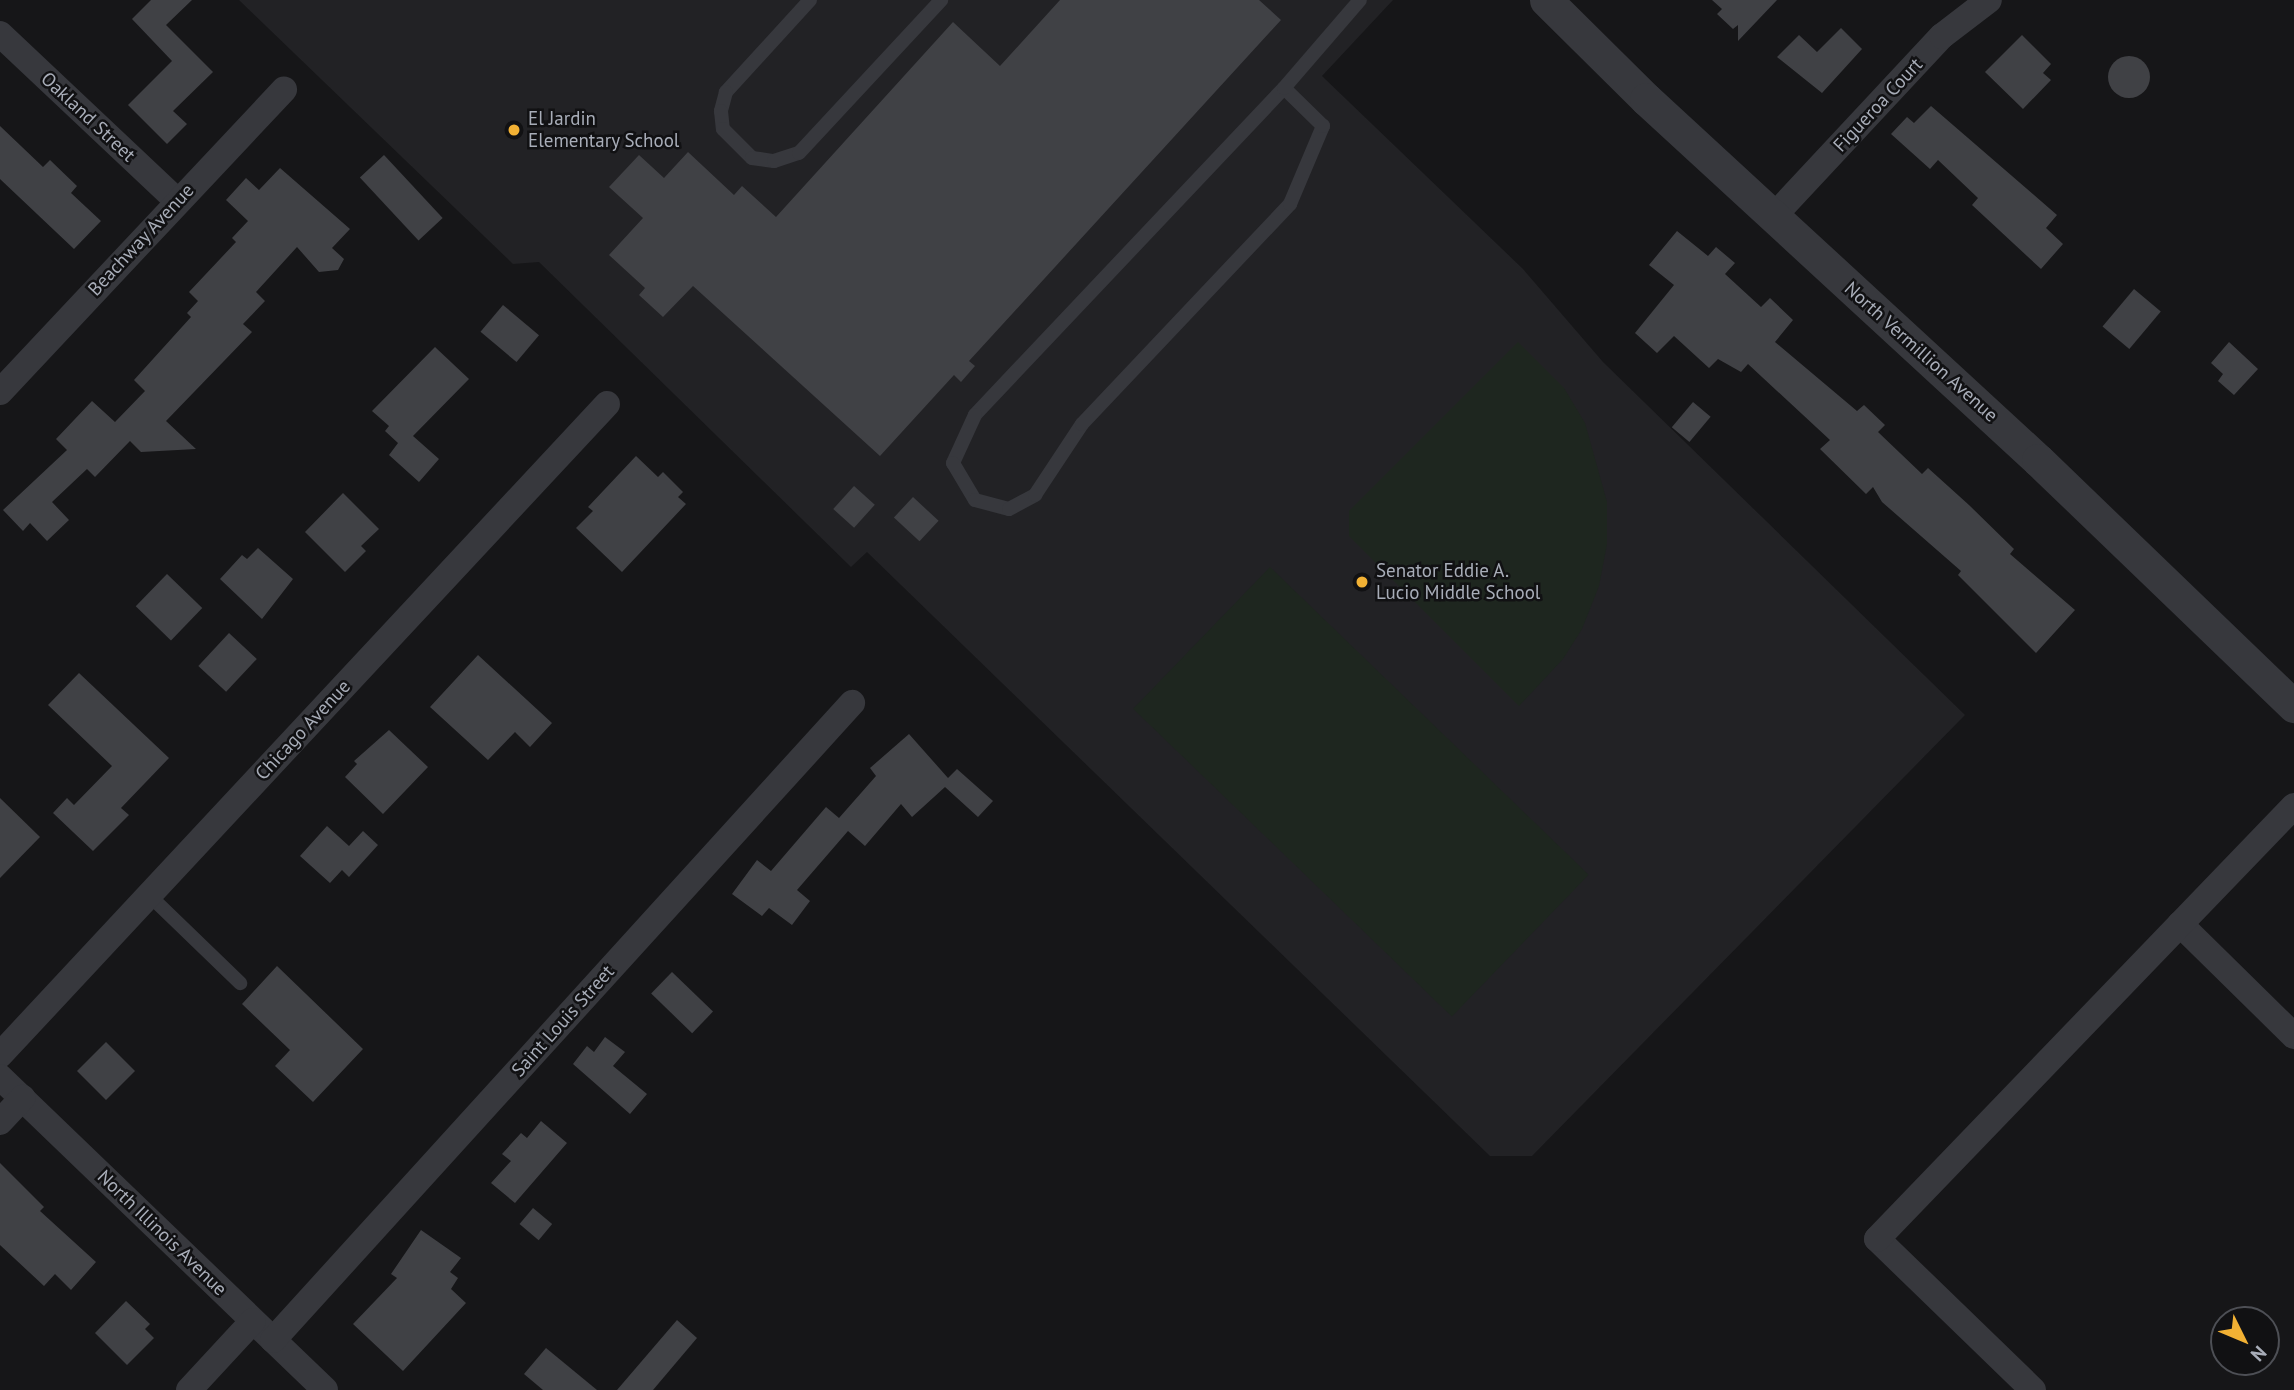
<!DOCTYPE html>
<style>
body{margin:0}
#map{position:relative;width:2294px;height:1390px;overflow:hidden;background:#161618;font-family:"PT Sans",sans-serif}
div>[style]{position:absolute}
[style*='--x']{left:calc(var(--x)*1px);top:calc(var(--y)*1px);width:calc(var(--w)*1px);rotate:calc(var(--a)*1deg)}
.built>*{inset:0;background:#222225}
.green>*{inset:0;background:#1e261f;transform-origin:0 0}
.building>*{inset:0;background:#404145;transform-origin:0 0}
.round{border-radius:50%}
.service>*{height:14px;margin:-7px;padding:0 7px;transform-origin:7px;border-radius:7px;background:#37383d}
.minor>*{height:26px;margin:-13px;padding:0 13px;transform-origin:13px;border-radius:13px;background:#37383d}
.tertiary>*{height:33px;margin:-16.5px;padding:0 16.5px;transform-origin:16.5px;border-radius:16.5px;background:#37383d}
.dots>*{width:19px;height:19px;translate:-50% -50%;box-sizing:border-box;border:4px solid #111113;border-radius:50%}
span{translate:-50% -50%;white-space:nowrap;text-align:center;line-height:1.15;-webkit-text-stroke:5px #111113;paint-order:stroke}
.street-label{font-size:19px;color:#a8adb8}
.poi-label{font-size:19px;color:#a8adb8}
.left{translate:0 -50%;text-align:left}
.north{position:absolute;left:2210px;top:1306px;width:70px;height:70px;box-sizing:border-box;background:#111113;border:2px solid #4d4f55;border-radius:50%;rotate:133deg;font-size:19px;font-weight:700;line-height:28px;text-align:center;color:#a8adb8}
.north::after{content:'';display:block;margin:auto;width:24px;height:32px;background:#f2b134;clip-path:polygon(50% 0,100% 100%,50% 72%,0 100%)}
</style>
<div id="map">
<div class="built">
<div style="clip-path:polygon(239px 0,1393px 0,1322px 76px,1523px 269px,1603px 362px,1965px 715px,1532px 1156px,1490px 1156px,867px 552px,851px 567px,539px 262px,513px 264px)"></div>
</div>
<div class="green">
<div style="clip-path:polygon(1518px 342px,1564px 388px,1585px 423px,1607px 502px,1607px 544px,1599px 586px,1582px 629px,1563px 659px,1519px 706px,1349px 536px,1349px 511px)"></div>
<div style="left:1270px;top:567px;width:443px;height:197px;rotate:44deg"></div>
</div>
<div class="building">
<div style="clip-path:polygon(151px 0,192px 0,166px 25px,213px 72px,173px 111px,187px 124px,167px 144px,128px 105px,172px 61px,132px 19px)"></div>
<div style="clip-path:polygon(1060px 0,1259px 0,1281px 20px,969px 361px,975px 366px,961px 382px,954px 375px,880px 456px,693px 286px,663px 317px,639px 295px,645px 288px,609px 255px,643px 218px,609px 187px,639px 155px,664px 178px,688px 152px,734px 195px,742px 186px,776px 217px,953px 22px,1000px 66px)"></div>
<div style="clip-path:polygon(1712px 0,1777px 0,1738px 41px,1738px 25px,1733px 29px,1717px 14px,1722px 9px)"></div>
<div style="clip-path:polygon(1841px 28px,1862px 49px,1822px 93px,1777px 57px,1799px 35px,1817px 52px)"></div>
<div style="clip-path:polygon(2022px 35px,2051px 64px,2043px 73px,2051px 80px,2023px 109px,1985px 72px)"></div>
<div class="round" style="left:2108px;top:56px;width:42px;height:42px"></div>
<div style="clip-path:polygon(1931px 106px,2057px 215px,2046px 228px,2063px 244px,2041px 269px,1972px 205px,1978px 198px,1938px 160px,1930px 169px,1891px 134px,1907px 117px,1914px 123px)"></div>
<div style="clip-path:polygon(0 126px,43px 167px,50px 160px,77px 186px,71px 193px,101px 221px,74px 249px,0 179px)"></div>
<div style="left:384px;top:155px;width:86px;height:33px;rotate:47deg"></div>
<div style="clip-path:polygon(280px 168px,350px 229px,332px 248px,344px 259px,338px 270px,319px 272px,297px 247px,256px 292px,265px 301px,243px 324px,252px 332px,166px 421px,196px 449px,141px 452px,130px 441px,95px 477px,87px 469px,52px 502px,69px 520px,47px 541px,30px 523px,23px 531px,3px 510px,67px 450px,56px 439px,92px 401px,115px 422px,145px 391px,134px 380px,191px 317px,187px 313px,198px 301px,189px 292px,236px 242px,232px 238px,248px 221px,226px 200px,246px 178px,259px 190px)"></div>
<div style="clip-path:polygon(1677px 231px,1708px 256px,1716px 247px,1735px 263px,1725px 274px,1761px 307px,1770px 298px,1793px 320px,1775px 342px,1857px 411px,1864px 405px,1885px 425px,1878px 432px,1922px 474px,1928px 468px,1969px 505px,2014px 549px,2010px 554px,2075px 610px,2036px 653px,1958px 575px,1961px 571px,1882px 502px,1873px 487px,1866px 494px,1820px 449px,1830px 440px,1748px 364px,1741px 372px,1718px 359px,1709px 368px,1674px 336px,1657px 353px,1635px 333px,1674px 285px,1649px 265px)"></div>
<div style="left:2134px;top:289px;width:35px;height:49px;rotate:40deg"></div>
<div style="left:503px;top:305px;width:47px;height:35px;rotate:40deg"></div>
<div style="clip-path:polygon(2229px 342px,2258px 369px,2234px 395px,2218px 381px,2223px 374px,2211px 363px)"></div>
<div style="clip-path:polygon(435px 347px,469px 379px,413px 436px,439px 459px,419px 482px,389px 455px,398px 443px,385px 431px,389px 426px,372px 411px)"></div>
<div style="left:1693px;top:402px;width:23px;height:33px;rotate:40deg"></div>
<div style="clip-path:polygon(636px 456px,658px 477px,663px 472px,683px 492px,678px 497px,686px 504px,622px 572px,576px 528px,593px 511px,588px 507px)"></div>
<div style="left:854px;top:486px;width:28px;height:31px;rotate:42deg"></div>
<div style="clip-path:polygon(343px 493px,379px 529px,361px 546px,366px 551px,345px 572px,305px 532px)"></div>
<div style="left:913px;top:497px;width:35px;height:28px;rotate:43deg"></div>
<div style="clip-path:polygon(258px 548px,293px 579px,262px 619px,220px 579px,242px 555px,247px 559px)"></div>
<div style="left:167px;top:574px;width:49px;height:45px;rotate:44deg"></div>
<div style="left:229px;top:633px;width:38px;height:45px;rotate:43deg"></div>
<div style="clip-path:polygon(478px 655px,552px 723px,530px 747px,515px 732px,488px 760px,430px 707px)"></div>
<div style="clip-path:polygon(79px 673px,169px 758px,121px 808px,129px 815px,93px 851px,53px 813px,67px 798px,74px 805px,112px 766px,48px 705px)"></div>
<div style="clip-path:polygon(389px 730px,428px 767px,383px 814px,345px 777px,357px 764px,354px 761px)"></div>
<div style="clip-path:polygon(909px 734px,948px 778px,957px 769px,993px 801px,978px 817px,945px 787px,912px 817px,901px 804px,865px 846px,848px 831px,797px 890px,810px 901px,792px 925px,769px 908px,762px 916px,732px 894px,757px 860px,771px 871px,826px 807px,839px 818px,876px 776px,870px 768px)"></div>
<div style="clip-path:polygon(0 798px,40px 837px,0 878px)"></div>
<div style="clip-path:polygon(327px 826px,349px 846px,363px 831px,378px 845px,349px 877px,342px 870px,330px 883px,300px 856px)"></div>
<div style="clip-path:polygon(277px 966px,363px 1049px,313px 1102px,275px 1066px,290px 1050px,242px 1004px)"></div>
<div style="left:672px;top:972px;width:57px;height:30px;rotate:44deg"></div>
<div style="clip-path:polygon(605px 1037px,625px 1052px,613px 1066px,647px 1094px,630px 1114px,573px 1064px,587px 1046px,594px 1052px)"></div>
<div style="left:106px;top:1042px;width:41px;height:41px;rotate:45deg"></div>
<div style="clip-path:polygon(541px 1121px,567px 1143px,515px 1203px,491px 1183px,511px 1161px,502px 1154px,521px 1133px,527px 1138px)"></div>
<div style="clip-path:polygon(0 1163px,44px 1207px,40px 1211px,96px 1262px,71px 1290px,55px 1274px,44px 1286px,0 1245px)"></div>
<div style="left:533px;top:1208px;width:25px;height:21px;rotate:40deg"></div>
<div style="clip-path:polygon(421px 1230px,461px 1258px,450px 1272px,458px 1278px,451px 1289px,466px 1303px,403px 1371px,353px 1324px,397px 1278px,391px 1274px)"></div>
<div style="clip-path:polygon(126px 1301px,150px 1324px,145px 1329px,154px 1338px,127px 1365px,95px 1333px)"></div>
<div style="clip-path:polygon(677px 1320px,697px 1338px,653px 1390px,617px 1390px)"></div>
<div style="clip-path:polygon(546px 1348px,597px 1390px,543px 1390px,524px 1374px)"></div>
</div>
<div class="service">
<div style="--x:810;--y:0;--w:125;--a:132.4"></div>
<div style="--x:726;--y:92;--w:20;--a:105"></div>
<div style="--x:721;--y:111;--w:18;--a:84"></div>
<div style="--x:723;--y:129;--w:41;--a:45"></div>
<div style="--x:752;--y:158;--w:22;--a:8"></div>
<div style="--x:774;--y:161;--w:26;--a:-18"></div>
<div style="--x:799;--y:153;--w:209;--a:-47.1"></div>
<div style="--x:1284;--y:88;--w:450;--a:133.4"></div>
<div style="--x:975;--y:415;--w:53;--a:114.6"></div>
<div style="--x:953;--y:463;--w:43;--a:59.3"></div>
<div style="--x:975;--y:500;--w:35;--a:15"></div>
<div style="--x:1009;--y:509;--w:30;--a:-28"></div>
<div style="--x:1035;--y:495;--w:85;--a:-56.5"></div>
<div style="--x:1082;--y:424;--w:303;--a:-46.6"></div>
<div style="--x:1290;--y:204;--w:85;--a:-67.1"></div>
<div style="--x:1323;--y:126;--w:54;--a:-135.7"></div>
<div style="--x:1284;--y:88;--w:116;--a:-49.2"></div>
<div style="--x:149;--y:895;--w:127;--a:44"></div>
</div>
<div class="minor">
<div style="--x:0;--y:34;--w:243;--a:43.3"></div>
<div style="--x:1773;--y:217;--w:248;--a:-47"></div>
<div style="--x:1942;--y:36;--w:59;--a:-37.5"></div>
<div style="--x:0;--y:392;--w:415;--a:-46.8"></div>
<div style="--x:2180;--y:924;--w:160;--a:44.5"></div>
<div style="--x:0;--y:1055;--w:890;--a:-47"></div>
<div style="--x:0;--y:1077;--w:451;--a:43.9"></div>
<div style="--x:0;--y:1122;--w:33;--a:-47"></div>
<div style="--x:273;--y:1340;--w:861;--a:-47.73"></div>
<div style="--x:189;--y:1390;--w:94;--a:-47.2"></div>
<div style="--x:2033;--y:1390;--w:217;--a:-135.9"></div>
<div style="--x:1877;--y:1239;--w:601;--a:-46.08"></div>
</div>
<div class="tertiary">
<div style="--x:1546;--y:0;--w:141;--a:44.7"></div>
<div style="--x:1646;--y:99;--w:533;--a:42.64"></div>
<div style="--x:2038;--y:460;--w:355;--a:43.9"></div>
</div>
<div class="dots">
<div style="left:514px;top:130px;background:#f2b134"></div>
<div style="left:1362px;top:582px;background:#f2b134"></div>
</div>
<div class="street-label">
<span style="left:1878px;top:105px;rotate:-47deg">Figueroa Court</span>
<span style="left:88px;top:117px;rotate:43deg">Oakland Street</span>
<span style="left:141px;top:240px;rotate:-47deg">Beachway Avenue</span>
<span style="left:1921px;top:352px;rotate:42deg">North Vermillion Avenue</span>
<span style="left:303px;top:730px;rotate:-47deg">Chicago Avenue</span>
<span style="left:563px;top:1021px;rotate:-48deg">Saint Louis Street</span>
<span style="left:162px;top:1233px;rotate:44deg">North Illinois Avenue</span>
</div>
<div class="poi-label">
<span class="left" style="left:528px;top:130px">El Jardin<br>Elementary School</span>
<span class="left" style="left:1376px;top:582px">Senator Eddie A.<br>Lucio Middle School</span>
</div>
<div class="north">N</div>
</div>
